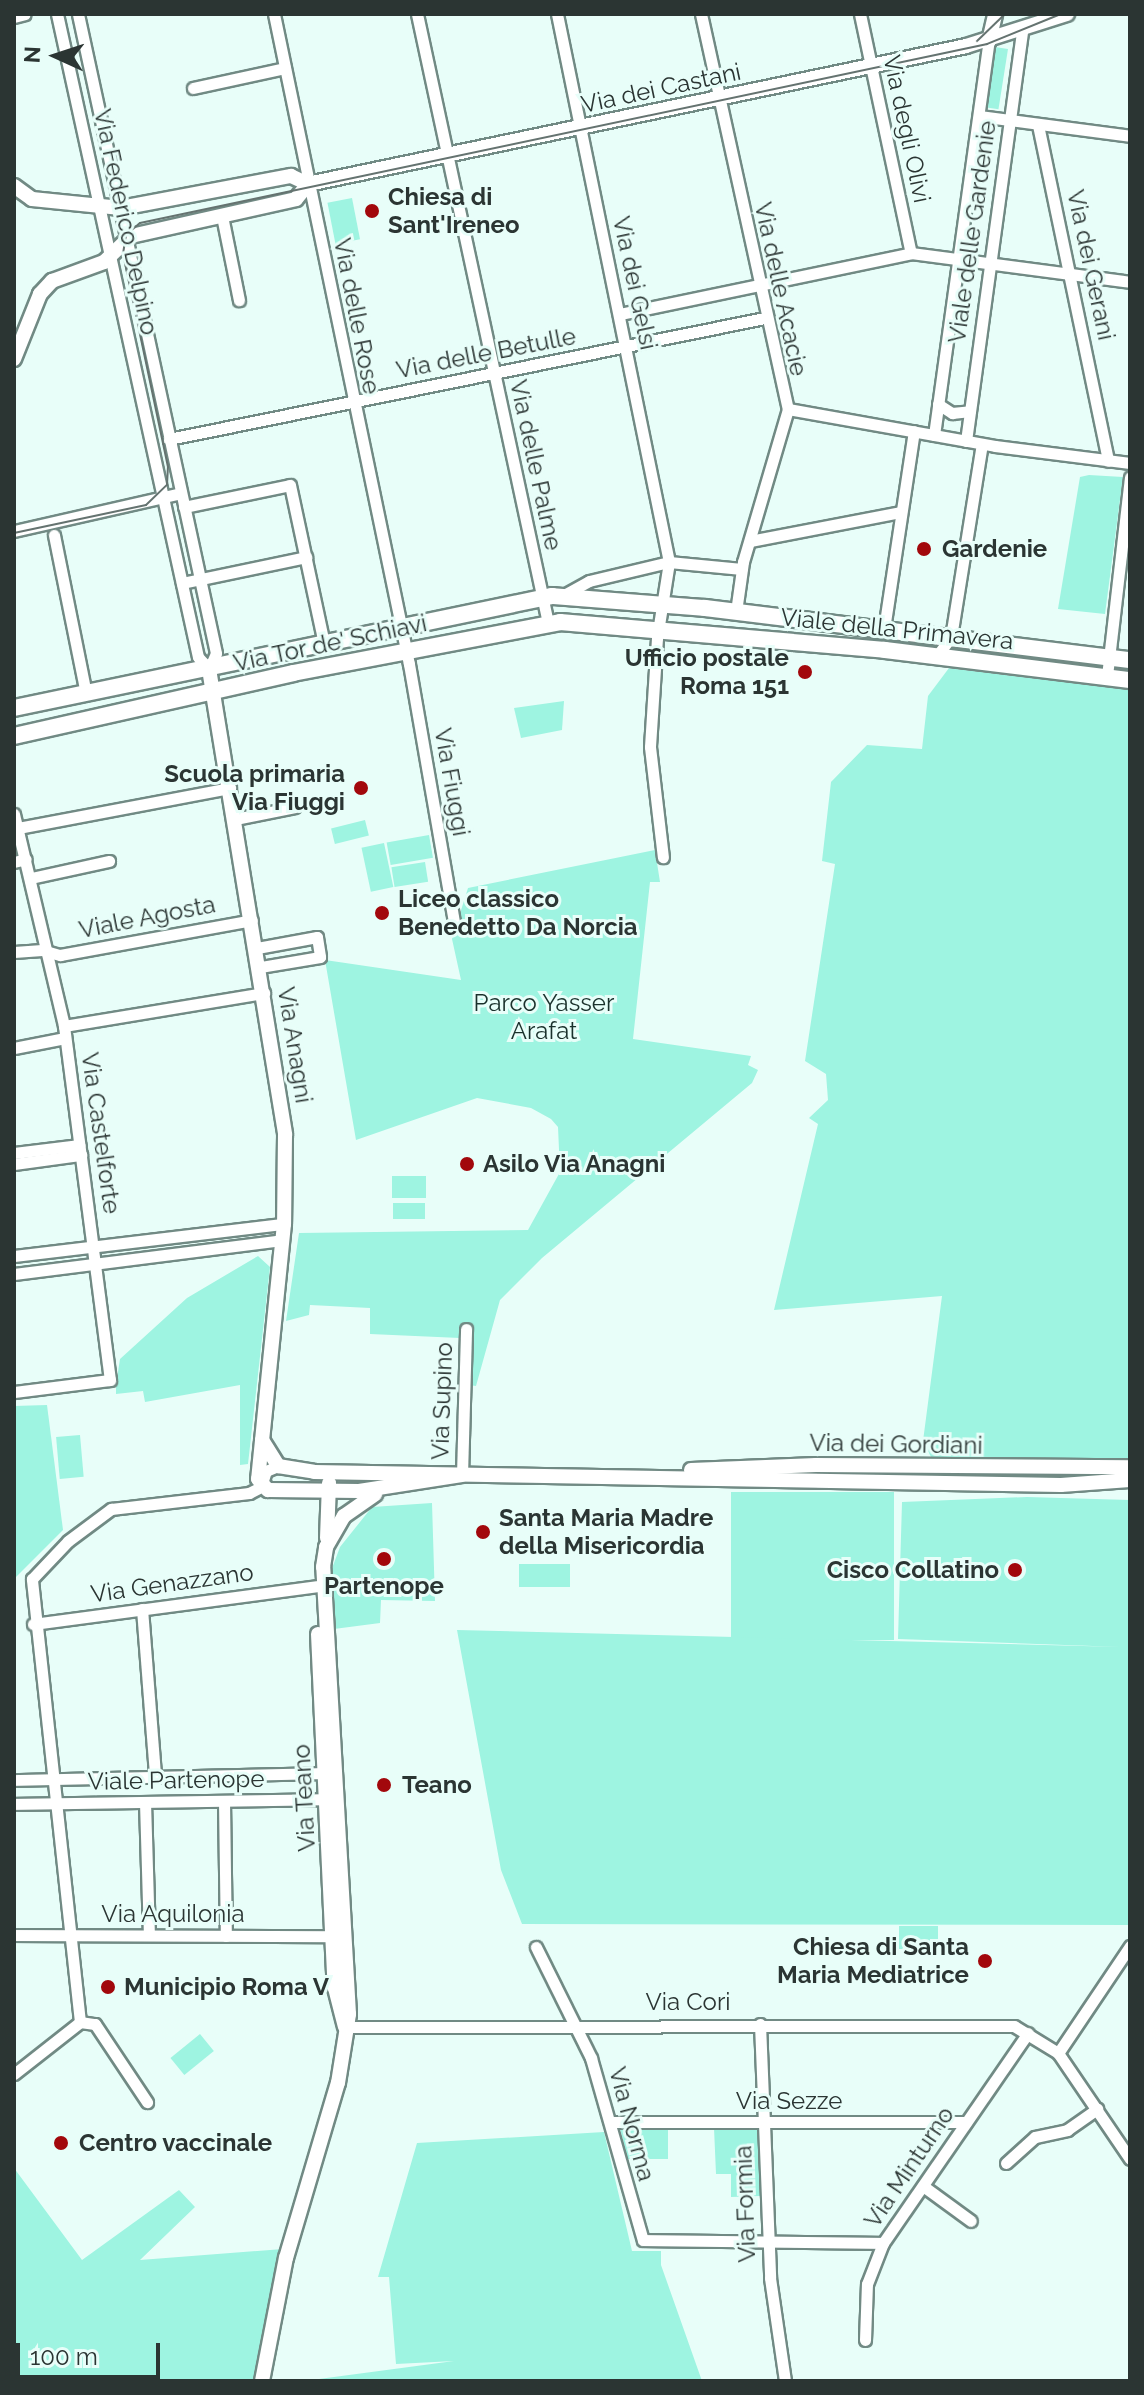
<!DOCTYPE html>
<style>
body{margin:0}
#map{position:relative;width:1144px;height:2395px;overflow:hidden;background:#e8fef9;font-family:Raleway,sans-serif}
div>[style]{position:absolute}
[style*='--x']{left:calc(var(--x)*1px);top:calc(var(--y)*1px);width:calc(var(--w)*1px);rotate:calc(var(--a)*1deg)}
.green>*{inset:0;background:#9ef4e1;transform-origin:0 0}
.roads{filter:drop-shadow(2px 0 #718a84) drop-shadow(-2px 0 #718a84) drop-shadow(0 2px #718a84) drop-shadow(0 -2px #718a84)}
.minor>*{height:11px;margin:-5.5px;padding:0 5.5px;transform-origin:5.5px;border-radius:5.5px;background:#fff}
.tertiary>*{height:14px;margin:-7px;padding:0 7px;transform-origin:7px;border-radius:7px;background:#fff}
.secondary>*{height:16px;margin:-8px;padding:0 8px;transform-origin:8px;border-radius:8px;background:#fff}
.tram>*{height:2px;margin:-1px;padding:0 1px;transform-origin:1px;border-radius:1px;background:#657370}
.dots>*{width:22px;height:22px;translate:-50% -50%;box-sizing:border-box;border:4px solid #e8fef9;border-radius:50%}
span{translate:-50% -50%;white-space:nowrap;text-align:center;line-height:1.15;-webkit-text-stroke:6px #e8fef9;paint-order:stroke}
.street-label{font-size:24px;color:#2b3533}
.poi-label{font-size:24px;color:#2b3533;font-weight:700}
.left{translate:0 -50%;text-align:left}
.right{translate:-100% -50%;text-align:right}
.park-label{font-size:24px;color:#1a312c}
.frame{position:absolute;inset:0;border:16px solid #2b3533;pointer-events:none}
.north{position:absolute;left:16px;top:16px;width:80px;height:80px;-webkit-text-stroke:6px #e8fef9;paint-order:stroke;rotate:273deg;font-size:22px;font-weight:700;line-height:32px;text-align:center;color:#2b3533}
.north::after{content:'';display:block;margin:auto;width:28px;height:36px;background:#2b3533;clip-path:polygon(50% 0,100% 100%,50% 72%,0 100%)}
.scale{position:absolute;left:16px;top:2343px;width:144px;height:36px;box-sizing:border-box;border:4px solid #2b3533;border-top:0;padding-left:10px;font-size:24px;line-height:28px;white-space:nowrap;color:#2b3533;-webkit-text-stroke:6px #e8fef9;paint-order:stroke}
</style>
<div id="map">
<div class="green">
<div style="left:1008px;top:49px;width:61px;height:15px;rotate:99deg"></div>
<div style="left:352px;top:198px;width:42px;height:25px;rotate:79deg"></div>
<div style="clip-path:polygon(1089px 475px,1123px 477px,1105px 614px,1058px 609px,1080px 477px)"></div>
<div style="clip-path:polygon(949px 668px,1130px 690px,1130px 1458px,932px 1459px,923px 1441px,942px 1296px,774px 1310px,818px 1124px,809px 1118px,828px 1100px,826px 1074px,805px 1061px,835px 864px,822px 861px,831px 782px,867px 745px,922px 749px,928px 696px)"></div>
<div style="clip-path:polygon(564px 701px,562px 730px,521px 738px,514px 708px)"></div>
<div style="left:365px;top:820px;width:16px;height:35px;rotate:76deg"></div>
<div style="left:429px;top:835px;width:23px;height:43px;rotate:80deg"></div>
<div style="left:384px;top:843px;width:45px;height:23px;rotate:78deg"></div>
<div style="clip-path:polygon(655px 850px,660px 882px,650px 882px,633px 1039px,751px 1056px,748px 1065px,758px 1070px,752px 1083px,542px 1258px,500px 1300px,476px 1386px,461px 1384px,460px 1338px,370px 1334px,370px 1308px,310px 1305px,309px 1315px,286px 1321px,299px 1233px,528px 1230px,560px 1172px,558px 1127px,551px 1119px,531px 1108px,477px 1098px,356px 1140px,325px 960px,461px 980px,452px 939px,468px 888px)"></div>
<div style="left:425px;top:862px;width:20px;height:34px;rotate:81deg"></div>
<div style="left:392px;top:1176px;width:34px;height:22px"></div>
<div style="left:393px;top:1203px;width:32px;height:16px"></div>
<div style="clip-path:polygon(258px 1256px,270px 1267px,248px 1464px,240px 1465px,240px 1385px,145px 1402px,143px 1391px,116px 1394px,116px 1385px,120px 1359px,187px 1298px)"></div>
<div style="clip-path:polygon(47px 1405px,63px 1530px,14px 1579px,14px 1406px)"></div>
<div style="left:80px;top:1435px;width:42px;height:24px;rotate:85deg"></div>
<div style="left:894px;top:1492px;width:148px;height:163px;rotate:90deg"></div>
<div style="clip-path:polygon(1027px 1497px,1130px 1500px,1130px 1925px,522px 1924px,501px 1870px,457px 1630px,1121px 1647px,898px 1639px,902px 1502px)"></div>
<div style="clip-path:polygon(432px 1503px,435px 1601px,381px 1600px,380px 1623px,334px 1629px,331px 1571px,340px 1547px,372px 1507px)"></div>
<div style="left:519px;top:1564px;width:51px;height:23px"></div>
<div style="left:899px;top:1926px;width:39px;height:23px"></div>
<div style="left:200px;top:2034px;width:22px;height:38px;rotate:51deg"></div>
<div style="clip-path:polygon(758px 2127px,760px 2196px,731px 2197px,731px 2174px,716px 2174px,714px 2128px)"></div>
<div style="clip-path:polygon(620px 2129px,668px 2129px,668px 2159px,628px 2159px)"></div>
<div style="clip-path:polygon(604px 2132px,632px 2251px,661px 2251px,661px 2265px,702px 2381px,304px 2381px,454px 2361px,396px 2364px,389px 2277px,378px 2277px,417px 2143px)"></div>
<div style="clip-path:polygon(14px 2168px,82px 2260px,179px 2190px,195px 2207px,140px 2260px,283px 2249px,256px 2381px,14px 2381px)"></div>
</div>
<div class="roads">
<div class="minor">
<div style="--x:57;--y:14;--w:658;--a:77.63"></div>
<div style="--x:198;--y:657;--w:16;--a:47"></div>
<div style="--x:209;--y:669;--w:17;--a:-66"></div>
<div style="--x:216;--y:653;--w:654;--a:-102.19"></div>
<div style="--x:274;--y:14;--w:664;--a:78.27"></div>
<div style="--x:409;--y:664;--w:262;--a:80.1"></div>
<div style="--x:417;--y:14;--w:623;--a:77.86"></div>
<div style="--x:557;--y:14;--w:559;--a:78.45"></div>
<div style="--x:669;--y:562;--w:77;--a:99"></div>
<div style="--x:657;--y:638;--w:109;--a:93.7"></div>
<div style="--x:650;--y:747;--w:111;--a:83.3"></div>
<div style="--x:701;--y:14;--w:404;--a:77.6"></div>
<div style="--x:788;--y:409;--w:159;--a:106.4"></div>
<div style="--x:743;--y:562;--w:50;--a:98"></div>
<div style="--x:860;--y:14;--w:244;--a:78"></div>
<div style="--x:14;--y:17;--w:11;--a:-15"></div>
<div style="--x:193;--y:88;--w:94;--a:-12.3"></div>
<div style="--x:979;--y:116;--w:152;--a:7.5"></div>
<div style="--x:1038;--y:125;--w:343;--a:78.2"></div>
<div style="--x:222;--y:216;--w:86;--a:78.6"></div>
<div style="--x:620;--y:314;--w:297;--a:-11.8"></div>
<div style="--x:911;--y:253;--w:221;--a:7.5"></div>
<div style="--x:938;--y:404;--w:17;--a:33"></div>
<div style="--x:952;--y:413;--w:18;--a:-6"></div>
<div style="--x:788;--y:409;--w:210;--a:10.1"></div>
<div style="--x:995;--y:446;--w:136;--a:7.2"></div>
<div style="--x:934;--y:435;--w:398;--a:-82.1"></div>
<div style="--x:169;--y:439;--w:607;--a:-11.49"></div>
<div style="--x:966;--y:441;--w:415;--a:-82.2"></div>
<div style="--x:184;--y:507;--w:108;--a:-11.7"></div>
<div style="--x:290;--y:485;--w:162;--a:77.9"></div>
<div style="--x:14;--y:531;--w:171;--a:-12.8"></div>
<div style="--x:54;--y:535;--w:161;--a:78.6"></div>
<div style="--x:750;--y:541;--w:154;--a:-10.9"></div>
<div style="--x:182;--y:583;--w:127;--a:-11.8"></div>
<div style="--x:562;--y:596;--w:31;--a:-29"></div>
<div style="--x:589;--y:581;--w:82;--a:-13.4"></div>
<div style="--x:669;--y:562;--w:73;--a:5.5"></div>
<div style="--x:884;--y:629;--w:200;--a:-81.4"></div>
<div style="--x:936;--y:657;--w:25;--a:-53"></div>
<div style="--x:951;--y:637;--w:195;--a:-80.9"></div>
<div style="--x:1107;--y:676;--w:200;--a:-83.4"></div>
<div style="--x:14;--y:814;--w:218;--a:76.7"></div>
<div style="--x:64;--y:1026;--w:357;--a:82.6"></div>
<div style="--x:110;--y:1380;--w:97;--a:172.9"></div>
<div style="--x:235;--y:819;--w:61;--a:-11.3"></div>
<div style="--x:18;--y:828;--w:216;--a:-10.7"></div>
<div style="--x:14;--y:862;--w:12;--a:-14"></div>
<div style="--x:31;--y:878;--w:80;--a:-12.3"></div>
<div style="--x:257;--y:948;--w:61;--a:-10.4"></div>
<div style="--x:317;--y:937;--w:20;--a:81"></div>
<div style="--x:320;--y:957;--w:61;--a:170.5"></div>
<div style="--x:14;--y:952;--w:28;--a:-4"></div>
<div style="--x:42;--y:950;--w:19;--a:16"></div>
<div style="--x:60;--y:955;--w:195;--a:-10.3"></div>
<div style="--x:64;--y:1026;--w:203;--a:-9.4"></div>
<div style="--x:14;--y:1048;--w:52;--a:-11.1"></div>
<div style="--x:14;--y:1153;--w:66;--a:-6.9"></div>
<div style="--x:14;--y:1164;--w:68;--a:-7.7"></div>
<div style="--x:14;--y:1256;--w:272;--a:-6.8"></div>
<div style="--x:14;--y:1274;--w:270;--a:-7.2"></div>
<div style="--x:462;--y:1475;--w:146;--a:-88.4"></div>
<div style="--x:142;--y:1609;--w:168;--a:85.5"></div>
<div style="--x:33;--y:1624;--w:286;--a:-7.6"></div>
<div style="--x:14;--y:1780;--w:318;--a:-1.3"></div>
<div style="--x:224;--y:1801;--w:135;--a:89.2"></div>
<div style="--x:145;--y:1802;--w:133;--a:88.3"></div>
<div style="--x:14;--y:1804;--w:319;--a:-0.9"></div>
<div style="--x:14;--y:1935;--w:318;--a:0.2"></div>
<div style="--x:1130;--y:1946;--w:129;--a:123.9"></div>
<div style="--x:1058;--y:2053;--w:128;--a:55.8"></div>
<div style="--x:536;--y:1947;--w:124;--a:63.6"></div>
<div style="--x:591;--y:2058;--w:189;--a:74.1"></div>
<div style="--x:643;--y:2240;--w:240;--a:0.7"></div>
<div style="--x:80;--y:2022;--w:446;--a:-96.2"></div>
<div style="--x:32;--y:1579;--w:52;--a:-46.5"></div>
<div style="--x:68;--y:1541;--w:54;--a:-36.7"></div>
<div style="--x:111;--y:1509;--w:139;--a:-6.6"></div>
<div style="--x:249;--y:1493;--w:13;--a:-27"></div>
<div style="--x:261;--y:1487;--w:17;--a:-73"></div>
<div style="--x:266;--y:1471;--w:13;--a:-23"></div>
<div style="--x:80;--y:2022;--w:15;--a:8"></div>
<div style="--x:95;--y:2024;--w:94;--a:56.3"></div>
<div style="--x:760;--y:2024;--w:254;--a:87.7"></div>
<div style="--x:770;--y:2278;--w:104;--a:81.7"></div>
<div style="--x:345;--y:2027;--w:669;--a:-0.09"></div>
<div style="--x:1014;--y:2026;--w:52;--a:31.5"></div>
<div style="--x:14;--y:2074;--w:84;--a:-38.2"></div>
<div style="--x:611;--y:2122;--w:355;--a:0"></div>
<div style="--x:1006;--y:2163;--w:39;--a:-42"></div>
<div style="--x:1035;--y:2137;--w:33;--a:-12"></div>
<div style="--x:1067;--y:2130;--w:37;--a:-35"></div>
<div style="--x:923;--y:2186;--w:59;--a:36.1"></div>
<div style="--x:865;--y:2340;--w:56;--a:-88"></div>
<div style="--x:867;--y:2284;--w:44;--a:-68.7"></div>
<div style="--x:883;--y:2243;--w:255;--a:-55.4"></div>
</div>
<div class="tertiary">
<div style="--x:989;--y:41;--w:28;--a:-77"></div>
<div style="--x:308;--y:184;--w:672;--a:-11.84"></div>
<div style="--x:966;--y:46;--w:106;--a:-17.6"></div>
<div style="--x:14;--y:186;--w:22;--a:36"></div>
<div style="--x:32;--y:199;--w:89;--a:5.8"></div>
<div style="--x:121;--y:208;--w:173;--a:-10.7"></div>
<div style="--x:291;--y:176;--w:19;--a:25"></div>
<div style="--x:14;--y:359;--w:70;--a:-68.2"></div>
<div style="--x:40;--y:294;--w:18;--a:-47"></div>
<div style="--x:52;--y:281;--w:55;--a:-20.1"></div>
<div style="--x:104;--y:262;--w:37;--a:-44"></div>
<div style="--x:131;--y:236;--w:169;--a:-12.6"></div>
<div style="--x:296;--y:199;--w:19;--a:-51"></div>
<div style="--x:209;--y:669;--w:472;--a:80.7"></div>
<div style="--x:285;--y:1135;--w:89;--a:90.6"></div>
<div style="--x:284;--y:1224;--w:256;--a:95.8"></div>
<div style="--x:258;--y:1479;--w:15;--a:48"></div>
<div style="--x:268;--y:1490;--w:91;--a:0.6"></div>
<div style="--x:359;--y:1491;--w:104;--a:-8.8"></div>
<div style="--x:262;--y:1440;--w:31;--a:58"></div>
<div style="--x:278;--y:1466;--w:36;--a:9"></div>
<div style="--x:314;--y:1472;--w:747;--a:1"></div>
<div style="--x:1061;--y:1485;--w:69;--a:-4.1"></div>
<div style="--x:691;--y:1470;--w:125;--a:-2.3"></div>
<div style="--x:816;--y:1465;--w:314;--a:0.4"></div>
<div style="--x:327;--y:1538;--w:55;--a:-87.9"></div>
<div style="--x:318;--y:1634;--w:354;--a:87.3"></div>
<div style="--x:335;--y:1988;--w:40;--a:75.6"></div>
<div style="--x:262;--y:2381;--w:125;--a:-79"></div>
<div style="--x:286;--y:2258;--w:183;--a:-73.5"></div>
<div style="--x:338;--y:2083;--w:70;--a:-80.9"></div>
<div style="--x:349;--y:2014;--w:448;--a:-93.3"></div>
<div style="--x:323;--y:1567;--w:20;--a:-81"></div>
<div style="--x:326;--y:1547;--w:36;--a:-60"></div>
<div style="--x:344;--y:1516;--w:38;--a:-35"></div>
</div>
<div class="secondary">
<div style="--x:14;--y:708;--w:550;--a:-11.76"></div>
<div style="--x:552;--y:596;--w:153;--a:4.5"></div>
<div style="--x:705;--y:608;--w:428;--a:7"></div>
<div style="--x:14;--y:736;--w:286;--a:-12.7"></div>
<div style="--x:293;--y:673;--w:272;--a:-10.8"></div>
<div style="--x:560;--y:622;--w:326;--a:4.9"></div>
<div style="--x:885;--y:650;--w:247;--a:7"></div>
</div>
</div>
<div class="tram">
<div style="--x:977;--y:41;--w:39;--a:-44"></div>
<div style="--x:14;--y:533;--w:135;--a:-12"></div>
<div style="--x:146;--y:505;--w:29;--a:-44"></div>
<div style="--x:167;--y:485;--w:18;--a:-87"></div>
<div style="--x:168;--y:467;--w:218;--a:-101.9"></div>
<div style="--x:123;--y:254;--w:19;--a:-81"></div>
<div style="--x:126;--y:235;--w:18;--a:-41"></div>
<div style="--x:140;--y:223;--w:866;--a:-11.93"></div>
<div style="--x:987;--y:44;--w:80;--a:-22.1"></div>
</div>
<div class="dots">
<div style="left:372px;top:211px;background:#a2080c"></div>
<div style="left:924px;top:549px;background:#a2080c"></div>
<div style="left:805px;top:672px;background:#a2080c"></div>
<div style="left:361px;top:788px;background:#a2080c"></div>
<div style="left:382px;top:913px;background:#a2080c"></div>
<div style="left:467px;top:1164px;background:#a2080c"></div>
<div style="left:483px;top:1532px;background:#a2080c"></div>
<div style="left:384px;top:1559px;background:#a2080c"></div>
<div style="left:1015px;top:1570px;background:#a2080c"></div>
<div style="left:384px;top:1785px;background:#a2080c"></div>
<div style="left:985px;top:1961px;background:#a2080c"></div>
<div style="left:108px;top:1987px;background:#a2080c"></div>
<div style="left:61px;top:2143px;background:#a2080c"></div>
</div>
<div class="street-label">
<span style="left:661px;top:88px;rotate:-12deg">Via dei Castani</span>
<span style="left:907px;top:129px;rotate:78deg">Via degli Olivi</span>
<span style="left:126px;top:222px;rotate:78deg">Via Federico Delpino</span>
<span style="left:972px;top:232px;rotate:-82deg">Viale delle Gardenie</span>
<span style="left:1091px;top:265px;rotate:78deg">Via dei Gerani</span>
<span style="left:635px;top:283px;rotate:78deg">Via dei Gelsi</span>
<span style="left:781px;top:289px;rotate:78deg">Via delle Acacie</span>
<span style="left:357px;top:316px;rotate:79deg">Via delle Rose</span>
<span style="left:486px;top:353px;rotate:-11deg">Via delle Betulle</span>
<span style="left:536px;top:465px;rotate:78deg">Via delle Palme</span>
<span style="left:897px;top:629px;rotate:6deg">Viale della Primavera</span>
<span style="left:330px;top:643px;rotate:-12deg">Via Tor de' Schiavi</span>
<span style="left:452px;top:782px;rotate:80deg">Via Fiuggi</span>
<span style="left:147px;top:917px;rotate:-11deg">Viale Agosta</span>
<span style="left:295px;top:1045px;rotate:81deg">Via Anagni</span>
<span style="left:101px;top:1133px;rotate:82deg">Via Castelforte</span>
<span style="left:442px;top:1401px;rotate:-88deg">Via Supino</span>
<span style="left:896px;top:1444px;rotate:1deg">Via dei Gordiani</span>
<span style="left:172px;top:1583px;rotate:-8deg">Via Genazzano</span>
<span style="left:176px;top:1780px;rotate:-1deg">Viale Partenope</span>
<span style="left:304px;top:1798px;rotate:-93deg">Via Teano</span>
<span style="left:173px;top:1914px">Via Aquilonia</span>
<span style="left:688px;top:2002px">Via Cori</span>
<span style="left:789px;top:2101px">Via Sezze</span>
<span style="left:632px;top:2124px;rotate:75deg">Via Norma</span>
<span style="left:909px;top:2167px;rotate:-56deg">Via Minturno</span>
<span style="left:745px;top:2204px;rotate:-92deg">Via Formia</span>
</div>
<div class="poi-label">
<span class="left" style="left:388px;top:211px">Chiesa di<br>Sant'Ireneo</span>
<span class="left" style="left:942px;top:549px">Gardenie</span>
<span class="right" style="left:789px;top:672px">Ufficio postale<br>Roma 151</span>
<span class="right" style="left:345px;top:788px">Scuola primaria<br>Via Fiuggi</span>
<span class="left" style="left:398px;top:913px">Liceo classico<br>Benedetto Da Norcia</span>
<span class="left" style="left:483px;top:1164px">Asilo Via Anagni</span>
<span class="left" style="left:499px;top:1532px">Santa Maria Madre<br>della Misericordia</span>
<span class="right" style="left:999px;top:1570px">Cisco Collatino</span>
<span style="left:384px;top:1586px">Partenope</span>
<span class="left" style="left:402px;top:1785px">Teano</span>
<span class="right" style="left:969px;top:1961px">Chiesa di Santa<br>Maria Mediatrice</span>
<span class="left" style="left:124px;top:1987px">Municipio Roma V</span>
<span class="left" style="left:79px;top:2143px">Centro vaccinale</span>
</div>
<div class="park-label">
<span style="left:544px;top:1017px">Parco Yasser<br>Arafat</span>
</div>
<div class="frame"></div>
<div class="north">N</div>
<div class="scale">100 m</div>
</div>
